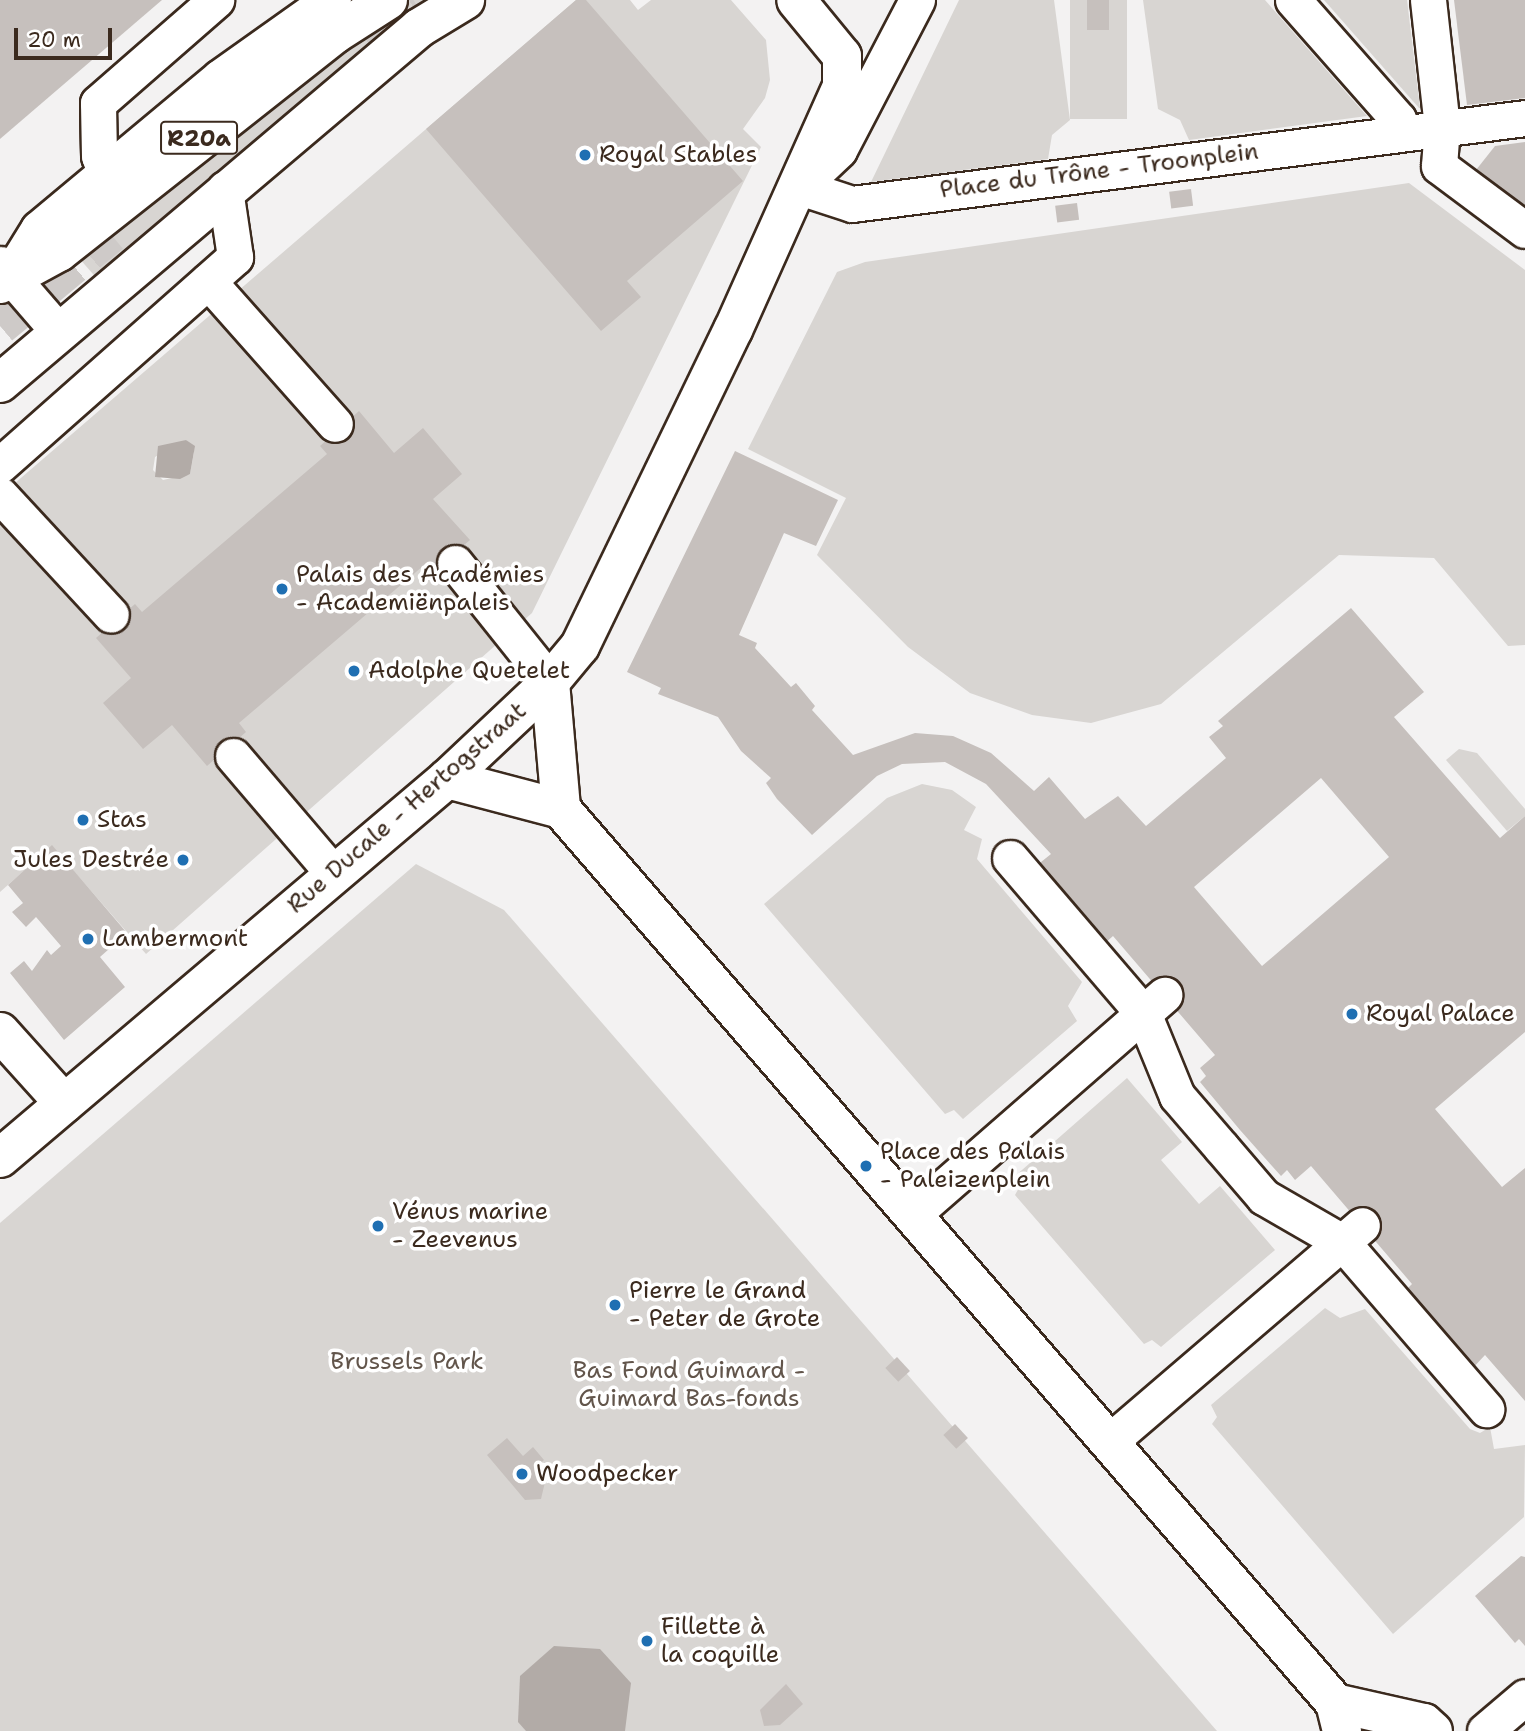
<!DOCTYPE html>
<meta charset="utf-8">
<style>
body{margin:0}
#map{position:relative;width:1525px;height:1731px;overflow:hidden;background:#f3f2f2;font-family:"Shantell Sans",sans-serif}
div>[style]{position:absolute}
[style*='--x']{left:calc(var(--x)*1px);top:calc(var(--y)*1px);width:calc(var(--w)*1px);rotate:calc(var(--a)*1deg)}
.green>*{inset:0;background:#d8d5d2;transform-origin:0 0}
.water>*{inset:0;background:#b2aba7}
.building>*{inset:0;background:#c6c0bd;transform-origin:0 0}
.highway-tunnel>*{height:38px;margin-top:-19px;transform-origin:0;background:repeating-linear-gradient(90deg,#cecac8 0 38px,transparent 0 57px)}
.roads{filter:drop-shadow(2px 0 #3b2a1e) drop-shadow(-2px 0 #3b2a1e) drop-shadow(0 2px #3b2a1e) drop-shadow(0 -2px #3b2a1e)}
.minor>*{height:35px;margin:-17.5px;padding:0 17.5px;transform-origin:17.5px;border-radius:17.5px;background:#fff}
.major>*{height:38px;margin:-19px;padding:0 19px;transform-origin:19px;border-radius:19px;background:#fff}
.highway>*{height:38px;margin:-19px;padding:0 19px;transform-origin:19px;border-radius:19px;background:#fff}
.dots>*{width:19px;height:19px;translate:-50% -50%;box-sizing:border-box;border:4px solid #fff;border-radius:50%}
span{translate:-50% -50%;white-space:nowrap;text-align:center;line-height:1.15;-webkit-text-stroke:7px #fff;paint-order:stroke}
.shield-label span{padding:2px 5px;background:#fff;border:2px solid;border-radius:5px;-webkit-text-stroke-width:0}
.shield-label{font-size:23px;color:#3b2a1e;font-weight:700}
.poi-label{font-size:24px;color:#3b2a1e}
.left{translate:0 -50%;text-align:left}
.right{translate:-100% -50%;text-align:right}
.street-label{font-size:24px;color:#3b2a1e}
.park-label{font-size:24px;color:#62554b}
.scale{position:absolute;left:14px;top:28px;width:98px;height:32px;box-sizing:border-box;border:4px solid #3b2a1e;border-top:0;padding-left:9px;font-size:21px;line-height:24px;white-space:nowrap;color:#3b2a1e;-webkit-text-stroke:5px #fff;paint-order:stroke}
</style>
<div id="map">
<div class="green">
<div style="clip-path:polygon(408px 0,429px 0,99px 281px,79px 258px)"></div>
<div style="clip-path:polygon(evenodd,576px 0,630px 0,638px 10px,651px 0,731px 0,766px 40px,770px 80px,765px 98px,743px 129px,761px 147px,532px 613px,146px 954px,52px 846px,0 892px,0 496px,576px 0,186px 440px,194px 452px,190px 474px,163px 480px,153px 470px,155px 457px,186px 440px)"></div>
<div style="clip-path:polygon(959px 0,1054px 0,1070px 120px,1052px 135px,1048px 159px,871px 182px)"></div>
<div style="left:1070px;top:0;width:57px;height:119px"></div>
<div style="clip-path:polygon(1143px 0,1265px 0,1367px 116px,1189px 140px,1180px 120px,1158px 109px)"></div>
<div style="clip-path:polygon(1324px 0,1407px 0,1420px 108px,1419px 108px)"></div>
<div style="clip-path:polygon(1409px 183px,1525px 270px,1525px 645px,1508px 646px,1434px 558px,1339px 555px,1161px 704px,1091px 723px,1032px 715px,970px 693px,908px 647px,817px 555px,846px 498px,748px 449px,837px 272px,865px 262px)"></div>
<div style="clip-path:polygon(1459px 749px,1477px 753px,1525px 809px,1525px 816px,1507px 831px,1446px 760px)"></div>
<div style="clip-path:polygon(922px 784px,952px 790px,976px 807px,964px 830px,982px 839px,977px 859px,1082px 982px,1068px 1006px,1077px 1021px,963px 1119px,954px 1110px,945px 1114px,764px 904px,887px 798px)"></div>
<div style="clip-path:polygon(416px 864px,504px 910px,1217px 1731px,0 1731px,0 1223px)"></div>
<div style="clip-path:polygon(1127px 1078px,1182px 1142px,1161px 1160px,1199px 1204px,1220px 1186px,1275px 1250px,1161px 1347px,1152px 1340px,1144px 1344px,1015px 1195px,1020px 1186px,1014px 1177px)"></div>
<div style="clip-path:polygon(1325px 1308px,1340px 1318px,1365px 1309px,1470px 1429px,1480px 1433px,1490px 1427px,1494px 1449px,1525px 1445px,1524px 1517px,1393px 1634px,1212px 1424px,1217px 1417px,1211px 1405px)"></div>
</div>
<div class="water">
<div style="clip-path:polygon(186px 440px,195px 446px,190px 474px,180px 479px,155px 477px,158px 446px)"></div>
<div style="clip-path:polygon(554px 1646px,600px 1649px,631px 1683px,625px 1731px,526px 1731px,518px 1722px,520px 1676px)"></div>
</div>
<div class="building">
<div style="clip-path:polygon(0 0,162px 0,0 139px)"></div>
<div style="clip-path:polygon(576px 0,586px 0,743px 181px,627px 281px,641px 297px,601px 331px,426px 129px)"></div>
<div style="left:1087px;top:0;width:22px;height:30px"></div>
<div style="clip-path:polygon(1454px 0,1525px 0,1525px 98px,1467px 105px)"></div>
<div style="clip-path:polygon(1525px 142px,1525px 208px,1476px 170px,1495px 146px)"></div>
<div style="left:1191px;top:189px;width:17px;height:22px;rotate:83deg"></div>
<div style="left:1077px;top:203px;width:17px;height:22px;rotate:83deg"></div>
<div style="clip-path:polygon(359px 411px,394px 453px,423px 428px,462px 474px,433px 499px,470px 540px,430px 574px,423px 566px,239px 723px,246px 732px,207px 766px,172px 725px,143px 749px,103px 703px,131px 678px,96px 638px,135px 604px,142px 612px,327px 454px,320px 446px)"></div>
<div style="clip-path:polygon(evenodd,735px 451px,838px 500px,816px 546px,784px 533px,739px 635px,757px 643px,755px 648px,791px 687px,796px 683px,815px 706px,812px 710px,853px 755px,915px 733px,953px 736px,991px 753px,1034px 791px,1049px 777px,1085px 819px,1118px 796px,1146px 826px,1226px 758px,1209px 737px,1223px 726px,1218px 721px,1351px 608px,1424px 692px,1394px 717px,1500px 838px,1525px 816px,1525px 1032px,1435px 1109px,1502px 1187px,1525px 1168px,1525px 1401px,1485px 1355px,1471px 1370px,1404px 1292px,1412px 1284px,1311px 1166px,1295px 1180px,1287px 1170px,1281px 1176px,1240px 1130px,1200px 1082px,1206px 1076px,1200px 1068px,1215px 1055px,1113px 936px,1103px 945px,1036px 866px,1051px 854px,986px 784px,945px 762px,902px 764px,877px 776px,812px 835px,777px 799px,766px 783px,771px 778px,741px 751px,718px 717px,658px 694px,661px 688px,627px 672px,735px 451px,1321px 778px,1389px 857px,1262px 966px,1194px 887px,1321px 778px)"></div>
<div style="clip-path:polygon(52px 845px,127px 933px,100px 957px,125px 987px,64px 1040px,10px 973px,24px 961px,32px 971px,47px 950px,51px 955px,61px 946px,36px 917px,26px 927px,12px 912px,23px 903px,8px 885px)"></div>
<div style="left:897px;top:1357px;width:19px;height:16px;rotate:47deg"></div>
<div style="left:955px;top:1424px;width:19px;height:16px;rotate:47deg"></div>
<div style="clip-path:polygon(507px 1438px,523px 1456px,533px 1447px,544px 1460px,534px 1469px,545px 1482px,541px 1499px,525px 1500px,487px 1455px)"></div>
<div style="clip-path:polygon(1521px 1556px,1525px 1557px,1525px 1646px,1519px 1639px,1515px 1643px,1475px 1596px)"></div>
<div style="clip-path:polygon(786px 1684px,803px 1704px,780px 1725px,764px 1726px,760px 1710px)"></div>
</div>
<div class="highway-tunnel">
<div style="--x:361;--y:31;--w:61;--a:-30.3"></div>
<div style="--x:0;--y:326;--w:144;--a:-39.7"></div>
</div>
<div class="roads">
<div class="minor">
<div style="--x:917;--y:0;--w:169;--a:117.5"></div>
<div style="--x:839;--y:150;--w:54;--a:136.5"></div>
<div style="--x:800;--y:187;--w:55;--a:18.1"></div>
<div style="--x:852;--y:204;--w:678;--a:-7.28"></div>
<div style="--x:1293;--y:0;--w:159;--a:48.6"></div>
<div style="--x:1398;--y:119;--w:13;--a:77"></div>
<div style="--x:1428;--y:0;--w:127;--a:83.7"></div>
<div style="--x:1442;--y:126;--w:40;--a:94.3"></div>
<div style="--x:1439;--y:166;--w:107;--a:36.7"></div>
<div style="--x:106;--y:175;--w:20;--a:-110"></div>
<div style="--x:99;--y:156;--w:53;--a:-91.1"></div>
<div style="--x:98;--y:103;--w:157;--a:-41.1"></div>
<div style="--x:0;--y:264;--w:90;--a:49.1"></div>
<div style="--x:208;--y:281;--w:191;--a:48.4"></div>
<div style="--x:0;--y:465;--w:314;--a:-41.5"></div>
<div style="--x:235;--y:257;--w:69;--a:-98.4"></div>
<div style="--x:0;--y:495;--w:163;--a:47.2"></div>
<div style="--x:455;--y:563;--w:152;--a:51.4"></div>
<div style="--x:233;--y:756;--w:154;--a:49.5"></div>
<div style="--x:1010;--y:858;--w:204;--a:49.4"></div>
<div style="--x:1143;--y:1013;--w:90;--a:67.7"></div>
<div style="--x:1177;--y:1096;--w:67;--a:49.2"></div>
<div style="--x:1221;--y:1147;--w:66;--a:49.3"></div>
<div style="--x:1264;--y:1197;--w:90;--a:30"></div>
<div style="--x:1342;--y:1242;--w:221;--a:49.2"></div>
<div style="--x:912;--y:1215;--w:335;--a:-41.1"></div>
<div style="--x:1109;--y:1442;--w:333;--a:-40.6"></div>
<div style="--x:1485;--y:1731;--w:52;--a:-40.4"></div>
</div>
<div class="major">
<div style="--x:0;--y:284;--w:67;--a:-28.5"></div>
<div style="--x:59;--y:252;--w:352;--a:-38.3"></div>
<div style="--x:335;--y:34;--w:63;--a:-32.7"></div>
<div style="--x:0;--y:383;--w:549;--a:-40.27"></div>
<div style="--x:419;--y:28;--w:54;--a:-31.3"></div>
<div style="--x:550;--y:682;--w:127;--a:85"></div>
<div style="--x:561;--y:809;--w:1183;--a:49.11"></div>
<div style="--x:1335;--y:1703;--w:29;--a:76"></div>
<div style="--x:447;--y:779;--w:118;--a:14.7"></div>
<div style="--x:0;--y:1032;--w:96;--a:48"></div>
<div style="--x:0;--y:1158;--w:586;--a:-40.29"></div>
<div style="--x:447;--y:779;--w:141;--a:-43.3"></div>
<div style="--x:550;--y:682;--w:47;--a:-50.2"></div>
<div style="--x:580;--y:646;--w:351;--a:-64.2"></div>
<div style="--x:733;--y:330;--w:267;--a:-65.9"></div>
<div style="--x:842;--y:86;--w:30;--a:-90"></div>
<div style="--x:842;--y:56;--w:72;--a:-129.4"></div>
<div style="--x:1335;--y:1703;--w:91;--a:12.7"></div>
<div style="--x:1424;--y:1723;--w:12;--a:42"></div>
</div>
<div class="highway">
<div style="--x:11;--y:277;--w:55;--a:-58.3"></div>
<div style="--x:40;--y:230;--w:236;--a:-39.8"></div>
<div style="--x:221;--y:79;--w:136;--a:-35.4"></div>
</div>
</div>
<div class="dots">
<div style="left:585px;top:155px;background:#1f6fb2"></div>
<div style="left:282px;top:589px;background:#1f6fb2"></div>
<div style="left:354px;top:671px;background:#1f6fb2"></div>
<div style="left:83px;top:820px;background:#1f6fb2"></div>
<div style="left:183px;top:860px;background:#1f6fb2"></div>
<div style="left:88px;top:939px;background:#1f6fb2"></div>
<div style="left:1352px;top:1014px;background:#1f6fb2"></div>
<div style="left:866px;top:1166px;background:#1f6fb2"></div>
<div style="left:378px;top:1226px;background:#1f6fb2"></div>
<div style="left:615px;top:1305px;background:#1f6fb2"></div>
<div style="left:522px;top:1474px;background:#1f6fb2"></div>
<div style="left:647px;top:1641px;background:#1f6fb2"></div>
</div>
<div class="shield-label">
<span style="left:199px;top:138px">R20a</span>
</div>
<div class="poi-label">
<span class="left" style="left:599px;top:155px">Royal Stables</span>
<span class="left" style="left:296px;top:589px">Palais des Académies<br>- Academiënpaleis</span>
<span class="left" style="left:368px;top:671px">Adolphe Quetelet</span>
<span class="left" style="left:97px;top:820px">Stas</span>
<span class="right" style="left:169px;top:860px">Jules Destrée</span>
<span class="left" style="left:102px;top:939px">Lambermont</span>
<span class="left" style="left:1366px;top:1014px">Royal Palace</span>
<span class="left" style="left:880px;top:1166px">Place des Palais<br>- Paleizenplein</span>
<span class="left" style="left:392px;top:1226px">Vénus marine<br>- Zeevenus</span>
<span class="left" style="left:629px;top:1305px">Pierre le Grand<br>- Peter de Grote</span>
<span class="left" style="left:536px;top:1474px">Woodpecker</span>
<span class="left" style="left:661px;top:1641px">Fillette à<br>la coquille</span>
</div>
<div class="street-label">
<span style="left:1099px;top:171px;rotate:-7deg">Place du Trône - Troonplein</span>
<span style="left:407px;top:808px;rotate:-41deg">Rue Ducale - Hertogstraat</span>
</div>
<div class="park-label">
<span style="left:407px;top:1362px">Brussels Park</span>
<span style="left:689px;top:1385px">Bas Fond Guimard -<br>Guimard Bas-fonds</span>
</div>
<div class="scale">20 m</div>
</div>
